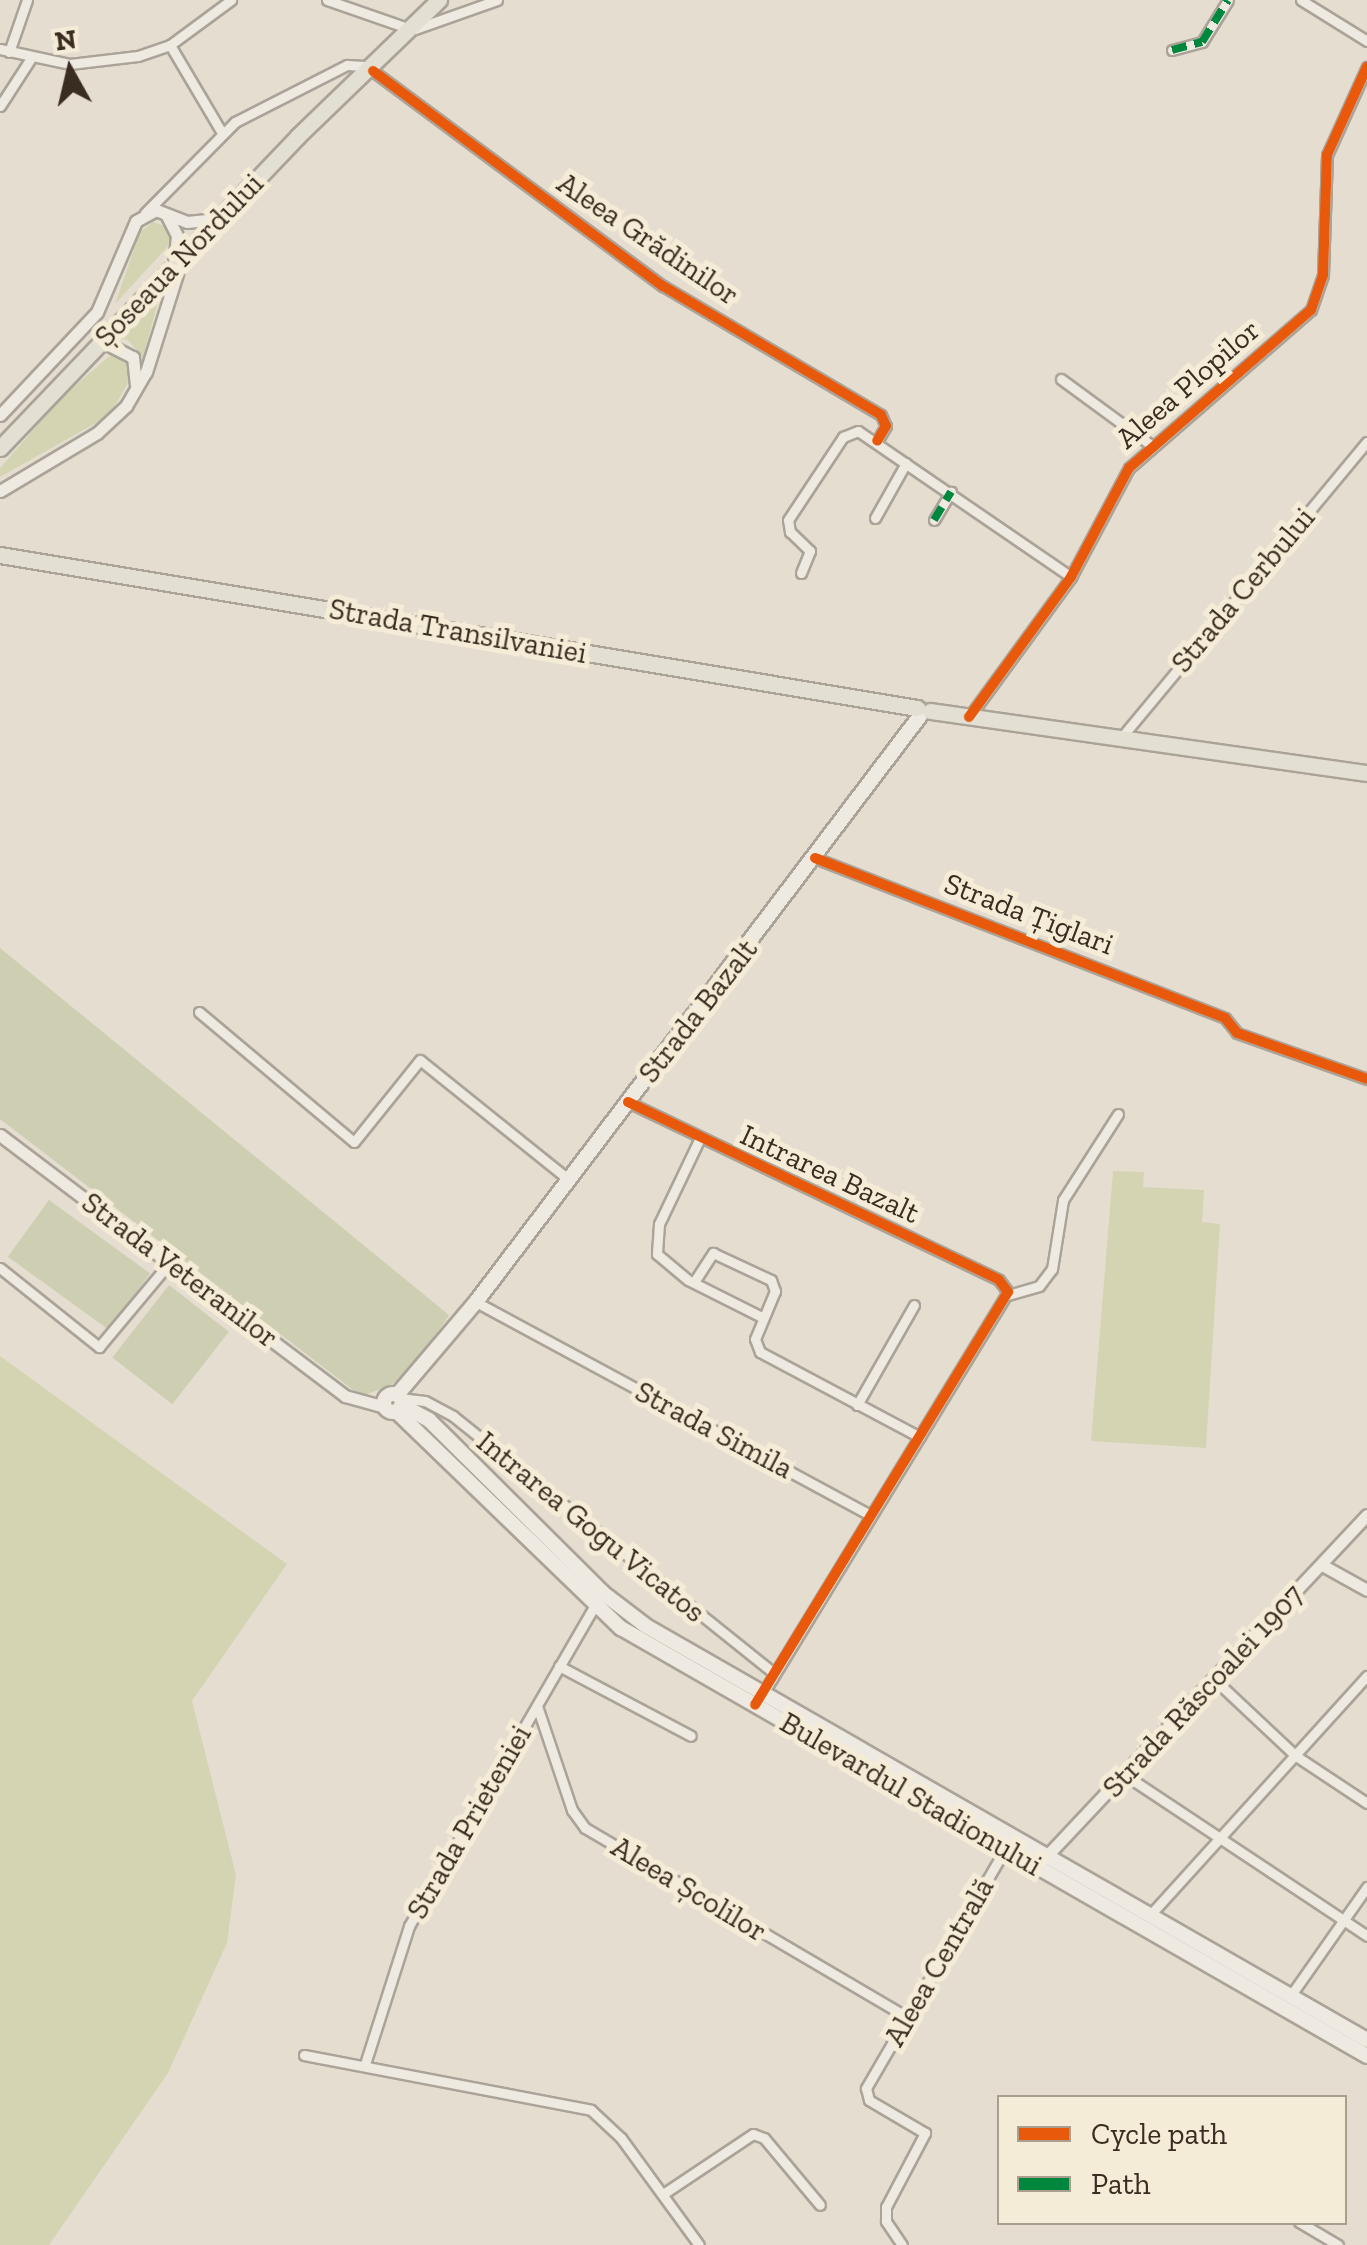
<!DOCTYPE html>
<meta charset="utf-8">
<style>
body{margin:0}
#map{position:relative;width:1367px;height:2245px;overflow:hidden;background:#e5ded0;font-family:"Zilla Slab",serif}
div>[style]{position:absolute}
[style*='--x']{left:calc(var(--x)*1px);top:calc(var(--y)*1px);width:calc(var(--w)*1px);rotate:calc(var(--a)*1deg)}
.green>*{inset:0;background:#d4d4b3}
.cemetery>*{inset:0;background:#ceceb2;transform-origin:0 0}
.roads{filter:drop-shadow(2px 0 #aba398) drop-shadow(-2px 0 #aba398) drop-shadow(0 2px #aba398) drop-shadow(0 -2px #aba398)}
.minor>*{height:9px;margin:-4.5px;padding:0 4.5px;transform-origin:4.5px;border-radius:4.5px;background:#eee9e1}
.tertiary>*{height:11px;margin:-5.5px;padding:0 5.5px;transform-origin:5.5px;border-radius:5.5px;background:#eee9e1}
.secondary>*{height:14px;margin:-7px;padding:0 7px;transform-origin:7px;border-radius:7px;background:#eee9e1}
.secondary>.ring{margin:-7px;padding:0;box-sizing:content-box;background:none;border:14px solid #eee9e1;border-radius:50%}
.primary>*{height:15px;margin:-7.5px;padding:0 7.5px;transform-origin:7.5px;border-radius:7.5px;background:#e4dfd3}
.quiet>*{height:8px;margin-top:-4px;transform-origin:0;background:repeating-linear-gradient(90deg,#00873e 0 15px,transparent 0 23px)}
.cycleway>*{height:10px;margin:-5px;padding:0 5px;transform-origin:5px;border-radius:5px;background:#e8590c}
span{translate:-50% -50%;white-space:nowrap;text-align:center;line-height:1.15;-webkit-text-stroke:10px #f5ecd7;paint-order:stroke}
.street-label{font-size:30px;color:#392c20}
.legend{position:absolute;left:997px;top:2095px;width:350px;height:130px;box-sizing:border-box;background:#f5ecd7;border:2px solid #aa9f8e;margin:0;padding:12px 18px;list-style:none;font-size:30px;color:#392c20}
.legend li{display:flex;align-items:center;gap:20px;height:50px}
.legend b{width:50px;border:2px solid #aa9f8e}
.north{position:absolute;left:20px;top:20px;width:100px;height:100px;-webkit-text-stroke:8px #f5ecd7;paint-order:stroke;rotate:352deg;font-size:28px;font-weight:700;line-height:40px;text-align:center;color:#392c20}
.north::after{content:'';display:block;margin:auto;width:35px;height:45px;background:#392c20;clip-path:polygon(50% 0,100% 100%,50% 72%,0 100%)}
</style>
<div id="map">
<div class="green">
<div style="clip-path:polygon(153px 222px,168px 227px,171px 243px,115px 304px,140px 232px)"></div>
<div style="clip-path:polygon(160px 294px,143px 358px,128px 340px,115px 337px)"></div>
<div style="clip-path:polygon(113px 353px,126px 359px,130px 379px,110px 415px,0 477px,0 468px,63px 396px)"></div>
<div style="clip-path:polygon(1113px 1171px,1144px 1172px,1143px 1187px,1204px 1190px,1202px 1222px,1220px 1224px,1206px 1448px,1091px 1441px)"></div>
<div style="clip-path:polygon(0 1356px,287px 1564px,192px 1701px,236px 1875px,227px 1943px,168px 2073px,49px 2245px,0 2245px)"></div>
</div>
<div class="cemetery">
<div style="clip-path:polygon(0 948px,449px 1315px,419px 1361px,390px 1386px,361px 1396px,0 1119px)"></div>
<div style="left:49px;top:1200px;width:125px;height:70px;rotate:36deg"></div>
<div style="left:169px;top:1285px;width:76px;height:92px;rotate:38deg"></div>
</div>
<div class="roads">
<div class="minor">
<div style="--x:327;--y:0;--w:83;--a:19.1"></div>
<div style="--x:1301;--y:0;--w:78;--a:31.8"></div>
<div style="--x:415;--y:29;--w:87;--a:-19.5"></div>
<div style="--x:170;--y:45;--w:102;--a:59.4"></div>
<div style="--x:0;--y:49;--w:72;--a:12.1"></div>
<div style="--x:70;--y:64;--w:68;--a:-6.7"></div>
<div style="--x:138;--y:56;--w:34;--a:-19"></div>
<div style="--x:170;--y:45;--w:76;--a:-36.4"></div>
<div style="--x:1172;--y:50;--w:31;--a:-15"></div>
<div style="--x:1202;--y:42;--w:49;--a:-58.2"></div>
<div style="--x:9;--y:52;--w:55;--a:-70.9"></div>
<div style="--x:373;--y:71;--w:361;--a:36.6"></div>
<div style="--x:663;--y:286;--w:253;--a:30.6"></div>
<div style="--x:881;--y:415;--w:12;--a:66"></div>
<div style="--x:886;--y:426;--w:17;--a:121"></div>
<div style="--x:0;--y:106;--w:57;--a:-57.1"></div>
<div style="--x:145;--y:213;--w:128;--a:-45.3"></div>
<div style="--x:235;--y:122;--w:126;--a:-27"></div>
<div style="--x:347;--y:65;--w:22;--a:3"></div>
<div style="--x:1061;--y:379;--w:112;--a:36.3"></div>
<div style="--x:875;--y:518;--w:63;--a:-60.6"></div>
<div style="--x:934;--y:520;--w:33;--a:-59"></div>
<div style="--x:801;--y:573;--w:24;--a:-68"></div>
<div style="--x:810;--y:551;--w:28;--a:-136"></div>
<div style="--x:790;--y:532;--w:12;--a:-99"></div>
<div style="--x:788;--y:520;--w:100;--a:-56.5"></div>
<div style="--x:843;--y:437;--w:16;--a:-22"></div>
<div style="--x:858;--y:431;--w:258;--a:34.4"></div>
<div style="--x:969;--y:717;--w:173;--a:-53.9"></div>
<div style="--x:1071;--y:577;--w:123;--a:-62"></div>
<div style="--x:1129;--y:468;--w:241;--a:-41"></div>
<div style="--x:1311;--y:310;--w:37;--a:-71"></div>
<div style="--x:1323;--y:275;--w:120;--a:-88.1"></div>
<div style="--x:1327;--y:155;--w:97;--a:-65.6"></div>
<div style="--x:1120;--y:739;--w:386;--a:-50.3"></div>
<div style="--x:815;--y:858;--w:440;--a:21.3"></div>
<div style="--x:1225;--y:1018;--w:19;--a:51"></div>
<div style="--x:1237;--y:1033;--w:138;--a:19.5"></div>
<div style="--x:199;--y:1012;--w:202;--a:40"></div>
<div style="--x:354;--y:1142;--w:105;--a:-51.2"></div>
<div style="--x:420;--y:1060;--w:191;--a:38.8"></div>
<div style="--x:628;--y:1102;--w:411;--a:25.6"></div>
<div style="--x:999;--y:1280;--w:15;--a:53"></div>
<div style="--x:1008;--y:1292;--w:474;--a:121.4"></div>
<div style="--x:699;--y:1140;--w:93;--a:115.5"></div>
<div style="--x:659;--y:1224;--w:30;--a:94"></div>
<div style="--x:657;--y:1254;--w:40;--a:40"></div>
<div style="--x:688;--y:1280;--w:83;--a:26.6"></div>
<div style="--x:0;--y:1268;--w:127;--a:38.6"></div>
<div style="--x:99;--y:1347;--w:111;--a:-50.1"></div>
<div style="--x:694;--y:1282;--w:35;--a:-57"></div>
<div style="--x:713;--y:1253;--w:64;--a:25"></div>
<div style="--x:771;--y:1280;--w:12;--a:70"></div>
<div style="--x:775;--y:1291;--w:52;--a:112.6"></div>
<div style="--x:755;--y:1339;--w:14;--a:69"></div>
<div style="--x:760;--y:1352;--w:181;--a:28"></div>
<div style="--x:1008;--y:1295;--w:32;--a:-16"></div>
<div style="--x:1039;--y:1286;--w:21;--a:-53"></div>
<div style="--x:1052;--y:1269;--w:70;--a:-80.9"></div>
<div style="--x:1063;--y:1200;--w:102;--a:-57.4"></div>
<div style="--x:476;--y:1302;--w:448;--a:28.4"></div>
<div style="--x:400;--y:1398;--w:25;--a:7"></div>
<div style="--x:425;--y:1401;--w:32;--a:28"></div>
<div style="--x:453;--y:1416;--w:411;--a:38.7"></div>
<div style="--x:857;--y:1405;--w:115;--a:-60.3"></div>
<div style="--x:559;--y:1666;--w:149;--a:27.9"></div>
<div style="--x:1215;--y:1680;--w:111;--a:43.2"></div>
<div style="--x:1296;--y:1756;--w:85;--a:33.5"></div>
<div style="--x:537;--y:1706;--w:110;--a:71.4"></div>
<div style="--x:572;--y:1810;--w:22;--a:54"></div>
<div style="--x:585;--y:1828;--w:373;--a:30.4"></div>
<div style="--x:1125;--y:1775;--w:291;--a:33.6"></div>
<div style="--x:1150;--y:1915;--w:323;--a:-47.8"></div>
<div style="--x:1291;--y:1995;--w:132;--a:-54.9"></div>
<div style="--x:304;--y:2055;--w:292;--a:10.8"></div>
<div style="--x:591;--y:2110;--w:41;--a:43"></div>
<div style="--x:621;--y:2138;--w:132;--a:53.9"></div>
<div style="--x:365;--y:2064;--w:145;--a:-72.3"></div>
<div style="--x:409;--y:1926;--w:377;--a:-59.9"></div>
<div style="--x:663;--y:2194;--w:108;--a:-33.7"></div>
<div style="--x:753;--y:2134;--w:12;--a:20"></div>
<div style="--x:764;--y:2138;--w:87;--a:50.1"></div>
<div style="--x:1299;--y:2222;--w:45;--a:30.5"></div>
<div style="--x:902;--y:2245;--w:29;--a:-124"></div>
<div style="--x:886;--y:2221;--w:14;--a:-90"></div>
<div style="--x:886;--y:2207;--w:84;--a:-62.2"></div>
<div style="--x:925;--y:2133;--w:65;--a:-149.5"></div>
<div style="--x:869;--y:2100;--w:12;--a:-104"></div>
<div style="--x:866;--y:2088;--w:279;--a:-59.8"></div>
</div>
<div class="tertiary">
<div style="--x:167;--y:216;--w:22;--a:63"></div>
<div style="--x:177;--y:236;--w:28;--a:96"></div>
<div style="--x:101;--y:341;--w:36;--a:27"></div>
<div style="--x:133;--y:357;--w:27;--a:84"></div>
<div style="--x:0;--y:415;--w:141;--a:-46.7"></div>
<div style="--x:97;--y:312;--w:99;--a:-66.8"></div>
<div style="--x:136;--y:221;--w:23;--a:-29"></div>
<div style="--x:156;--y:210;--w:33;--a:21"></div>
<div style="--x:187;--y:222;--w:30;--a:-6"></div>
<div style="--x:0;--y:491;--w:113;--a:-30.9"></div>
<div style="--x:97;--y:433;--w:40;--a:-43"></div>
<div style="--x:126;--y:406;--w:39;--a:-60"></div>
<div style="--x:146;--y:372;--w:113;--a:-72.5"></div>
<div style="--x:0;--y:1135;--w:433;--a:37.1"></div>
<div style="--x:345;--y:1396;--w:41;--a:15.4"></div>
<div style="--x:1322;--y:1565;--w:51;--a:29.1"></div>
<div style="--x:1041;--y:1862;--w:476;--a:-46.8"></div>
</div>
<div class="secondary">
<div class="ring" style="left:384px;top:1394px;width:4px;height:4px"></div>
<div style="--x:397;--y:1395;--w:122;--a:-49.7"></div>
<div style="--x:476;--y:1302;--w:735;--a:-52.85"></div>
<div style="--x:401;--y:1405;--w:32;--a:28"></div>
<div style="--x:429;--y:1420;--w:245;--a:44.8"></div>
<div style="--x:603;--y:1593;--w:54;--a:37.5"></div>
<div style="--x:646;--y:1626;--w:831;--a:29.86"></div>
<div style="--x:396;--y:1411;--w:313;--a:44"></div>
<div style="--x:621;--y:1628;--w:860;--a:29.84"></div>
</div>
<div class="primary">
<div style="--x:0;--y:448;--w:431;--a:-46.3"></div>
<div style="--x:298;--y:136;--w:196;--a:-44"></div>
<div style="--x:0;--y:555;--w:930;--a:9.47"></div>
<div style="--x:930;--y:711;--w:441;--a:8.1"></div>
</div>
</div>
<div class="quiet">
<div style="--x:1172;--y:50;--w:31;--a:-15"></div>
<div style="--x:1202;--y:42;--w:49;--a:-58.2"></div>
<div style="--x:934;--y:520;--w:33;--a:-59"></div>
</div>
<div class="cycleway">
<div style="--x:373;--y:71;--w:361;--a:36.6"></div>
<div style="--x:663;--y:286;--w:253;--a:30.6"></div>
<div style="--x:881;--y:415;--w:12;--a:66"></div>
<div style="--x:886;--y:426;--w:17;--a:121"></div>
<div style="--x:969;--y:717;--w:173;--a:-53.9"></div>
<div style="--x:1071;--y:577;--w:123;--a:-62"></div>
<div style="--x:1129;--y:468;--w:241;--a:-41"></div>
<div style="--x:1311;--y:310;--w:37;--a:-71"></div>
<div style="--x:1323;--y:275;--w:120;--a:-88.1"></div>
<div style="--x:1327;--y:155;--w:97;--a:-65.6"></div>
<div style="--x:815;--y:858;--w:440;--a:21.3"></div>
<div style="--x:1225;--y:1018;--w:19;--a:51"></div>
<div style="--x:1237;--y:1033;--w:138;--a:19.5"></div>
<div style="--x:628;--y:1102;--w:411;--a:25.6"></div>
<div style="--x:999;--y:1280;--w:15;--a:53"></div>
<div style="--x:1008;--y:1292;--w:484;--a:121.5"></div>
</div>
<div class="street-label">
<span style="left:648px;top:239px;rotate:34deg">Aleea Grădinilor</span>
<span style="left:179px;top:260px;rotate:-46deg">Șoseaua Nordului</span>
<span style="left:1188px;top:384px;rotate:-41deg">Aleea Plopilor</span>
<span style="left:1243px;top:590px;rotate:-50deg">Strada Cerbului</span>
<span style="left:458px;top:631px;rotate:10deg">Strada Transilvaniei</span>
<span style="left:1029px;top:914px;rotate:21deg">Strada Țiglari</span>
<span style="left:698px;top:1011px;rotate:-52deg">Strada Bazalt</span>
<span style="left:830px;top:1174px;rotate:25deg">Intrarea Bazalt</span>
<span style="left:180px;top:1270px;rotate:37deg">Strada Veteranilor</span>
<span style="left:714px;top:1430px;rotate:28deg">Strada Simila</span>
<span style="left:591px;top:1527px;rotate:39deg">Intrarea Gogu Vicatos</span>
<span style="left:1203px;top:1691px;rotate:-47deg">Strada Răscoalei 1907</span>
<span style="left:911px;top:1794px;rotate:30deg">Bulevardul Stadionului</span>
<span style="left:469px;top:1822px;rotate:-60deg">Strada Prieteniei</span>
<span style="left:689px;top:1889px;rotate:31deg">Aleea Școlilor</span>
<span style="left:939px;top:1962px;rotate:-60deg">Aleea Centrală</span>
</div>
<ul class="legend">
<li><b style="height:12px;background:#e8590c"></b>Cycle path</li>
<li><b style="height:12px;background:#00873e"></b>Path</li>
</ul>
<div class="north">N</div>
</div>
